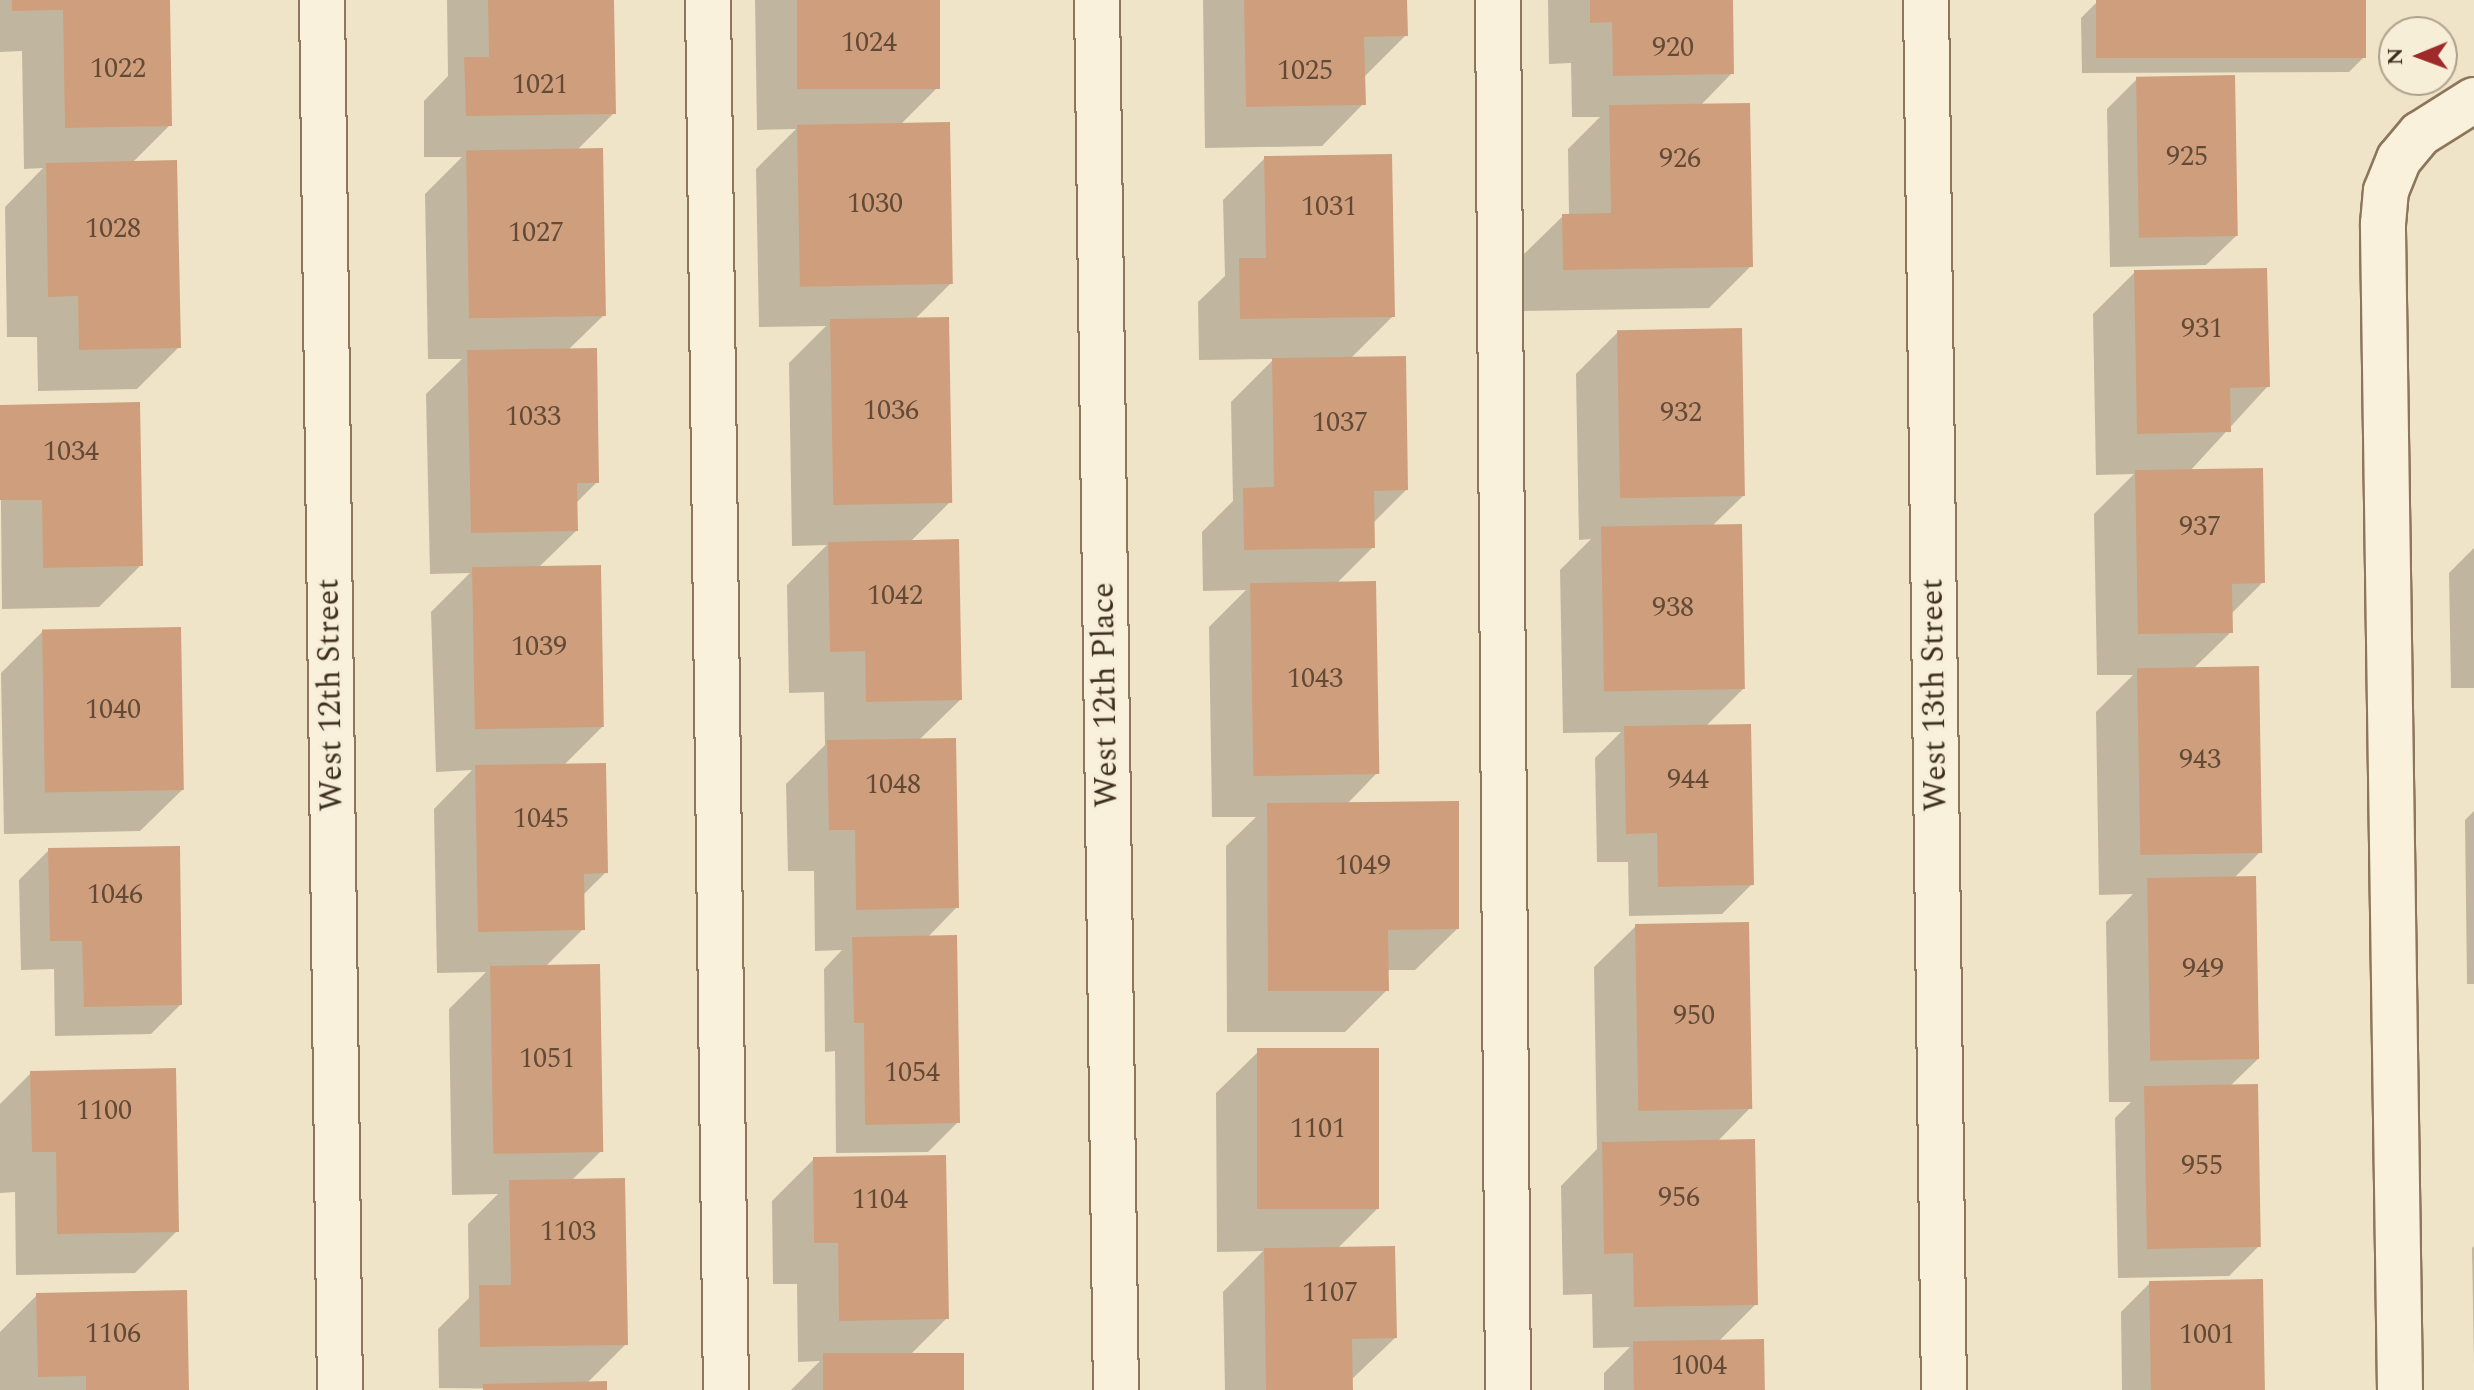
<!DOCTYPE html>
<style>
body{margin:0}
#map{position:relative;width:2474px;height:1390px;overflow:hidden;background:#f0e4c8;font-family:Spectral,serif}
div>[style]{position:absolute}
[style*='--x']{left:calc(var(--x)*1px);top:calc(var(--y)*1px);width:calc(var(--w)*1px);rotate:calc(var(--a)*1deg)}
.shadow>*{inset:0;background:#0003}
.building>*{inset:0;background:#cf9f7d;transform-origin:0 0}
.roads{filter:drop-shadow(2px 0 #8d765c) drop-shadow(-2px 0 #8d765c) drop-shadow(0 2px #8d765c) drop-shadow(0 -2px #8d765c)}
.minor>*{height:44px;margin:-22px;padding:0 22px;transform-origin:22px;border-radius:22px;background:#faf1dc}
span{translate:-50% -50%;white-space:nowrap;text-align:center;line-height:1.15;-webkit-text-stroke:6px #f7eed8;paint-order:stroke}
.number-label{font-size:28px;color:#624a37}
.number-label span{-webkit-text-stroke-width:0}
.street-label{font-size:32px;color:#3d2e20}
.north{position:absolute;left:2378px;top:16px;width:80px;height:80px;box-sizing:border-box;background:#f7eed8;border:2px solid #ada18e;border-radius:50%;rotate:269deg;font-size:22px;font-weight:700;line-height:32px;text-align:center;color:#3d2e20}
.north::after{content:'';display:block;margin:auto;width:28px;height:36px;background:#9e2a2b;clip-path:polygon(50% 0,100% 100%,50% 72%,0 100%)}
</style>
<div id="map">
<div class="shadow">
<div style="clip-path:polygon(0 0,168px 0,170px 125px,132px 163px,179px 347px,137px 389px,38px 391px,37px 337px,7px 337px,5px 207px,43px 168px,24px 169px,22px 51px,0 52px)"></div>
<div style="clip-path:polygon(447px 0,612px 0,614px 113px,577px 150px,604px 315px,568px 350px,597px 482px,576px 503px,576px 531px,538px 568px,603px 726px,563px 766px,606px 872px,582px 896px,583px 929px,546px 966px,601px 1151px,571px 1181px,626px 1344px,586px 1384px,605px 1390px,439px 1388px,438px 1329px,469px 1298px,468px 1224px,498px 1194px,452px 1195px,449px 1009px,486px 972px,437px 973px,434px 809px,472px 770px,436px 772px,431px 612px,470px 573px,430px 574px,426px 394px,462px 359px,428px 359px,425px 194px,462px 157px,424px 157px,424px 101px,448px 76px)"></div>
<div style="clip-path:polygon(755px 0,938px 0,940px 85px,900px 125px,951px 283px,914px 320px,950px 502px,910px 542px,960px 700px,919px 740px,957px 907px,927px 938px,958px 1122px,928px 1152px,836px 1153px,835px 1051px,825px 1052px,824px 969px,842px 950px,815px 951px,814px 871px,788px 871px,786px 784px,825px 745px,824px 692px,789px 693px,787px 585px,827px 545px,792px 546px,789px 363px,826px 326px,759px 327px,756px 169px,796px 129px,757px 130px)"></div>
<div style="clip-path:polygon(1203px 0,1405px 0,1406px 35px,1363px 78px,1363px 104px,1322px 146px,1205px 148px)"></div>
<div style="clip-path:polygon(1548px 0,1731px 0,1732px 73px,1700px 106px,1751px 266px,1709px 308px,1522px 311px,1521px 257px,1563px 216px,1569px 216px,1568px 149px,1600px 117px,1572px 117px,1571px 63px,1549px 64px)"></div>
<div style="clip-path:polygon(2096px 3px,2364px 57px,2349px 72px,2082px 73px,2081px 18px)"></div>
<div style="clip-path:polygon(2137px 79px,2236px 236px,2206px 265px,2110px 267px,2107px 109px)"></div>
<div style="clip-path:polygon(1265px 158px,1393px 316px,1350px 359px,1406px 490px,1373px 523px,1373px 547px,1336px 584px,1377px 773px,1347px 804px,1457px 929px,1415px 970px,1386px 970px,1387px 990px,1345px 1032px,1227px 1032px,1226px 846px,1256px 817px,1212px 817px,1209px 627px,1246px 590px,1203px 591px,1202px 532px,1233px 501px,1231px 402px,1274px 359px,1199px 360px,1198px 302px,1225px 276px,1223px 200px)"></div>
<div style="clip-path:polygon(2135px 272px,2268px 386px,2189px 472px,2263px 582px,2230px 615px,2231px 632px,2193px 669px,2260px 852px,2233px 879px,2258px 1059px,2230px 1086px,2259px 1246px,2229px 1276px,2118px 1278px,2115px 1118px,2131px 1102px,2109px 1102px,2106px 922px,2133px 894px,2099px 895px,2096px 712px,2133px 675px,2097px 675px,2094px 514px,2134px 474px,2096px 475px,2093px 314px)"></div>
<div style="clip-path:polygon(1618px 332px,1743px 496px,1712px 526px,1743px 689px,1705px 727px,1752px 884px,1722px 914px,1629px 916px,1628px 862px,1597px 862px,1595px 758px,1621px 732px,1563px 733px,1560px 570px,1591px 539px,1579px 540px,1576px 374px)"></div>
<div style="clip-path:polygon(0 407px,141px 565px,99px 607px,2px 609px)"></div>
<div style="clip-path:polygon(2474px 548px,2474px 688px,2451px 688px,2449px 573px)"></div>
<div style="clip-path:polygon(43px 631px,182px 790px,140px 831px,4px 834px,1px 673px)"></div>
<div style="clip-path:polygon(2474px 811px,2474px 984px,2467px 984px,2465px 820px)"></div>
<div style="clip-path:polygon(49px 850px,180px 1005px,151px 1034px,55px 1036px,54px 969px,21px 970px,19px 880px)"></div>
<div style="clip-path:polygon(1636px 926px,1750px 1108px,1717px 1142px,1756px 1304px,1718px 1342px,1763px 1390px,1604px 1390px,1604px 1373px,1630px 1347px,1593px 1348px,1592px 1294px,1563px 1295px,1561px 1186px,1597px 1149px,1594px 967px)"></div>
<div style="clip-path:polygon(1258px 1052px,1377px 1209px,1337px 1249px,1395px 1338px,1351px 1380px,1351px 1390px,1225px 1390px,1223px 1292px,1263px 1251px,1217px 1252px,1216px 1093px)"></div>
<div style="clip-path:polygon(31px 1073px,177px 1231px,135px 1273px,16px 1275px,15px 1192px,0 1193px,0 1104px)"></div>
<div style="clip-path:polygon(814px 1159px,947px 1318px,909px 1356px,962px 1390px,791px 1390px,820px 1361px,798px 1362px,797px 1284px,773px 1284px,772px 1201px)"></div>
<div style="clip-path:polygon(2474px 1246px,2474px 1364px,2472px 1248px)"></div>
<div style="clip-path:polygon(2150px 1283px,2263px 1390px,2122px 1390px,2121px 1312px)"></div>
<div style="clip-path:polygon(37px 1295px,187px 1390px,0 1390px,0 1332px)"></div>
</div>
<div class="building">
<div style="clip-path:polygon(12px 0,170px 0,172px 126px,65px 128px,63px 10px,12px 11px)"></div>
<div style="clip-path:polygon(488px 0,614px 0,616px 114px,466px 116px,464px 57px,489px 57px)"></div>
<div style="left:797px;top:0;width:143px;height:89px"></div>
<div style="clip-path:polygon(1244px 0,1407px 0,1408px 36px,1364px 37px,1366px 105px,1246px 107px)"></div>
<div style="clip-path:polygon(1590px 0,1733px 0,1734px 74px,1613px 76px,1612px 22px,1590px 23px)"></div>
<div style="left:2366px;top:0;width:58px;height:270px;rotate:90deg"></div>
<div style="left:2235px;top:75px;width:161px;height:99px;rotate:89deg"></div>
<div style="clip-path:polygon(1750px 103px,1753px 267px,1563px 270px,1562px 214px,1611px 213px,1609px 105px)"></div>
<div style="left:950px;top:122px;width:162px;height:153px;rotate:89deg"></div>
<div style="left:603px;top:148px;width:168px;height:137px;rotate:89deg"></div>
<div style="clip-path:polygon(1392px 154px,1395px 317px,1240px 319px,1239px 258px,1266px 258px,1264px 156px)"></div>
<div style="clip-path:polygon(177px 160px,181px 348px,79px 350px,78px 296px,48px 297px,46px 163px)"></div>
<div style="clip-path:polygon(2267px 268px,2270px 387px,2230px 388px,2231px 432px,2137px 434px,2134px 270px)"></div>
<div style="left:949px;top:317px;width:186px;height:119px;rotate:89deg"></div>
<div style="left:1742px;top:328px;width:168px;height:125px;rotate:89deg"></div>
<div style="clip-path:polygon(597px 348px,599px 483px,577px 483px,578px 531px,471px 533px,467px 350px)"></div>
<div style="clip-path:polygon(1406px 356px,1408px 490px,1374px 491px,1375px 548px,1244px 550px,1243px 488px,1274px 487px,1272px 358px)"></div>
<div style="clip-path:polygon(140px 402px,143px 566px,43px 568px,42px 500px,0 500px,0 405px)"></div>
<div style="clip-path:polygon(2263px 468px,2265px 583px,2232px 584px,2233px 633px,2138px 634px,2135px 470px)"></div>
<div style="left:1742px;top:524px;width:165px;height:141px;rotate:89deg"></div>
<div style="clip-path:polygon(959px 539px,962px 700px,866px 702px,865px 651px,830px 652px,828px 542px)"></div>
<div style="left:601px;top:565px;width:162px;height:129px;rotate:89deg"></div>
<div style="left:1376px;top:581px;width:193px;height:126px;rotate:89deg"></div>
<div style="left:181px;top:627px;width:163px;height:139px;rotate:89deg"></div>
<div style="left:2259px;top:666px;width:187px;height:122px;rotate:89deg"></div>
<div style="clip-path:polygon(1751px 724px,1754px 885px,1658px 887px,1657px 833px,1626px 834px,1624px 726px)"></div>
<div style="clip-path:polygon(956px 738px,959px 908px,856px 910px,855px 830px,829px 830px,827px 740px)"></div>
<div style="clip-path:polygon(606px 763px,608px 873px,584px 874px,585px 930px,478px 932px,475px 765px)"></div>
<div style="clip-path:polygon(1459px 801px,1459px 929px,1388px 930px,1389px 991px,1268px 991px,1267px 803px)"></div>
<div style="clip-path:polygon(180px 846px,182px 1005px,84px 1007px,82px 941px,50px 941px,48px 848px)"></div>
<div style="left:2256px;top:876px;width:183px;height:109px;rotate:89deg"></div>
<div style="left:1749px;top:922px;width:187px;height:114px;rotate:89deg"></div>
<div style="clip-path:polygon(957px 935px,960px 1123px,865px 1125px,864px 1023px,854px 1023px,852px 937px)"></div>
<div style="left:600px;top:964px;width:188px;height:110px;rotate:89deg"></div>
<div style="left:1379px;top:1048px;width:161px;height:122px;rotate:90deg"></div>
<div style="clip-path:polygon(176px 1068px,179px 1232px,57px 1234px,56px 1152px,32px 1152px,30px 1071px)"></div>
<div style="left:2258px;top:1084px;width:163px;height:114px;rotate:89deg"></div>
<div style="clip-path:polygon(1755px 1139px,1758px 1305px,1634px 1307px,1633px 1253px,1604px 1254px,1602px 1142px)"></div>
<div style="clip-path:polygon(946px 1155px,949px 1319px,839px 1321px,838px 1243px,814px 1243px,813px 1157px)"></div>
<div style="clip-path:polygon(625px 1178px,628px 1345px,480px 1347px,479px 1285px,511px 1285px,509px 1180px)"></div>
<div style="clip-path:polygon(1395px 1246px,1397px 1338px,1352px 1339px,1353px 1390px,1266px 1390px,1264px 1248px)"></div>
<div style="left:2263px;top:1279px;width:111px;height:114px;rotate:89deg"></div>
<div style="clip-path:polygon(187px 1290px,189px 1390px,86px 1390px,86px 1376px,38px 1377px,36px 1293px)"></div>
<div style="left:1764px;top:1339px;width:51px;height:131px;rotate:89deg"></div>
<div style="left:964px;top:1353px;width:37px;height:141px;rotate:90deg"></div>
<div style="clip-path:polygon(607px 1381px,607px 1390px,483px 1390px,483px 1384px)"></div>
</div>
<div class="roads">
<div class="minor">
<div style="--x:322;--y:0;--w:1390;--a:89.26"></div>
<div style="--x:708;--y:0;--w:1390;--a:89.26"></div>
<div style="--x:1097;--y:0;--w:1390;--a:89.22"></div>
<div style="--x:1498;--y:0;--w:1390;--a:89.59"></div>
<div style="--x:1926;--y:0;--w:1390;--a:89.26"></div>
<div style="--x:2400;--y:1390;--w:1166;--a:-90.84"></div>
<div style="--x:2383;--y:224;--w:33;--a:-85"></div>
<div style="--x:2386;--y:191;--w:35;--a:-68"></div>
<div style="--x:2399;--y:159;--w:33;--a:-50"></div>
<div style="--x:2420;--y:134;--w:64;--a:-32.2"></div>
</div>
</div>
<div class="number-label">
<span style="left:869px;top:43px">1024</span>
<span style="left:1673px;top:48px">920</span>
<span style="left:118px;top:69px">1022</span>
<span style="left:1305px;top:71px">1025</span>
<span style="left:540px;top:85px">1021</span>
<span style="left:2187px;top:157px">925</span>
<span style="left:1680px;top:159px">926</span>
<span style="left:875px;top:204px">1030</span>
<span style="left:1329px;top:207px">1031</span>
<span style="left:113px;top:229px">1028</span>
<span style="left:536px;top:233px">1027</span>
<span style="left:2202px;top:329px">931</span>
<span style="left:891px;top:411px">1036</span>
<span style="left:1681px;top:413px">932</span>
<span style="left:533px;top:417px">1033</span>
<span style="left:1340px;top:423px">1037</span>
<span style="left:71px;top:452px">1034</span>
<span style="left:2200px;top:527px">937</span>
<span style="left:895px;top:596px">1042</span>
<span style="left:1673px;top:608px">938</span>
<span style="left:539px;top:647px">1039</span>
<span style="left:1315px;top:679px">1043</span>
<span style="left:113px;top:710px">1040</span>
<span style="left:2200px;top:760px">943</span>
<span style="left:1688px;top:780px">944</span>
<span style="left:893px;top:785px">1048</span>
<span style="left:541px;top:819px">1045</span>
<span style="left:1363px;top:866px">1049</span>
<span style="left:115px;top:895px">1046</span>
<span style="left:2203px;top:969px">949</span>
<span style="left:1694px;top:1016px">950</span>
<span style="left:547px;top:1059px">1051</span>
<span style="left:912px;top:1073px">1054</span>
<span style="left:104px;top:1111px">1100</span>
<span style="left:1318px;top:1129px">1101</span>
<span style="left:2202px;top:1166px">955</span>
<span style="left:1679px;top:1198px">956</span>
<span style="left:880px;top:1200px">1104</span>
<span style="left:568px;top:1232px">1103</span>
<span style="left:1330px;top:1293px">1107</span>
<span style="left:113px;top:1334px">1106</span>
<span style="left:2207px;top:1335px">1001</span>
<span style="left:1699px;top:1366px">1004</span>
</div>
<div class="street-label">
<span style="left:331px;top:695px;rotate:-91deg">West 12th Street</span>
<span style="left:1106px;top:695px;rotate:-91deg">West 12th Place</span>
<span style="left:1935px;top:695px;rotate:-91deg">West 13th Street</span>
</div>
<div class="north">N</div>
</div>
